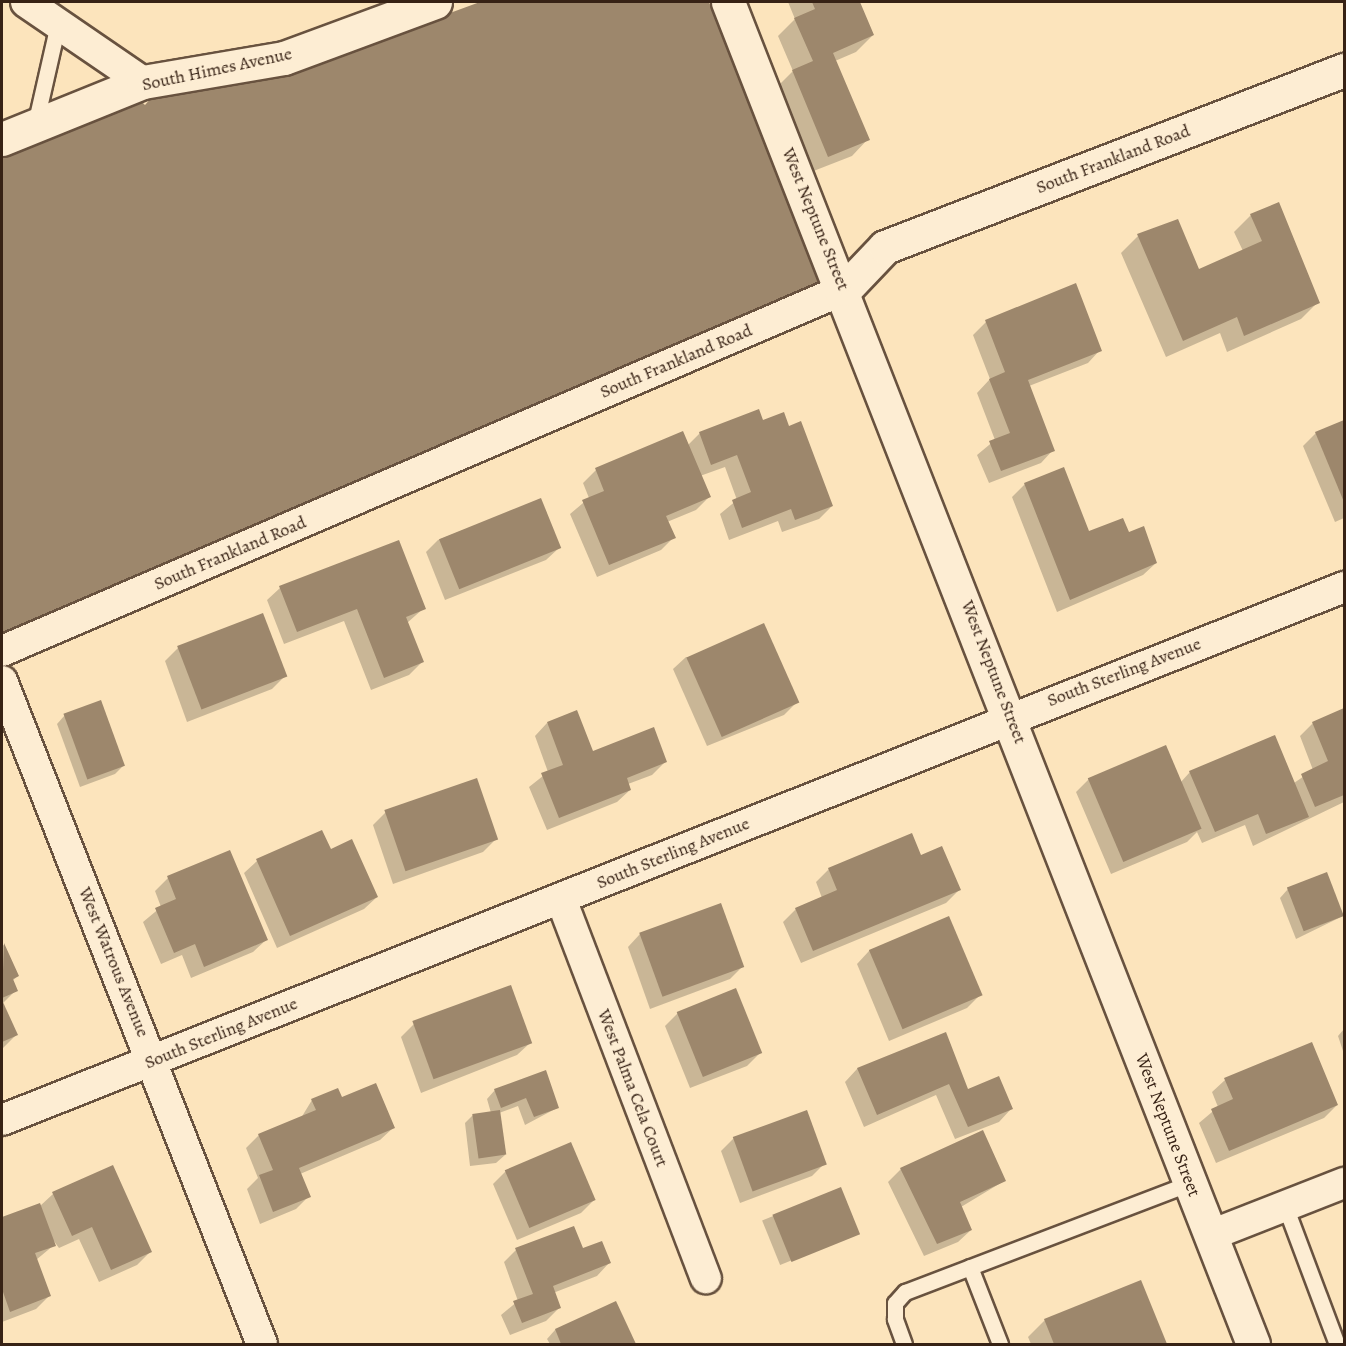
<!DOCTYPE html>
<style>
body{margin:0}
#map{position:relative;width:1346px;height:1346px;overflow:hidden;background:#fce4bc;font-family:Alegreya,serif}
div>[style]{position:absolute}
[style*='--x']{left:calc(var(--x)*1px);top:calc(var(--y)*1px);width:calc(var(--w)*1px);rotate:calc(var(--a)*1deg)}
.shadow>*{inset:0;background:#0003;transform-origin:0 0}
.building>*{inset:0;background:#9d876c;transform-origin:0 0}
.roads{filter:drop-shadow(2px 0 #68523f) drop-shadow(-2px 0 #68523f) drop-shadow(0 2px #68523f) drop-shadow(0 -2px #68523f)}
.service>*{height:15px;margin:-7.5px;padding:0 7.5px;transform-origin:7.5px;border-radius:7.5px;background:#fdedd3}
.minor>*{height:30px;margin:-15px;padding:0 15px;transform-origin:15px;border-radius:15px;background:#fdedd3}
.tertiary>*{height:33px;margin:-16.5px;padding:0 16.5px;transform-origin:16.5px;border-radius:16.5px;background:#fdedd3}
span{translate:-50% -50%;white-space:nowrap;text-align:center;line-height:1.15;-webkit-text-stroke:5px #fdedd3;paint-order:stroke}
.street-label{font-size:18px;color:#372215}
.frame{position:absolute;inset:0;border:3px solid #372215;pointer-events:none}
</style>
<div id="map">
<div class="shadow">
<div style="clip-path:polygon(485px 2px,707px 2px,820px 281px,804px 298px,2px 642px,2px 157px,139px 102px,144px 106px,290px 74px)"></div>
<div style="clip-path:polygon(788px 2px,859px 2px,873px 35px,856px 52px,835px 61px,868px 139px,852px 156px,811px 172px,776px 88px,793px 71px,778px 36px,795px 19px)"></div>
<div style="clip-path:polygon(1251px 215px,1318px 302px,1301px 319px,1227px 352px,1220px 333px,1166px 357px,1121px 253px,1138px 236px,1198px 271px,1243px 251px,1234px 232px)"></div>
<div style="clip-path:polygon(986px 322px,1100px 350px,1088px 363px,1029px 386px,1053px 450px,1041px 463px,989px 483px,977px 455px,995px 440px,977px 393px,990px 379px,973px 335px)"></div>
<div style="clip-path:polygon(1344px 421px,1344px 518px,1335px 522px,1303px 446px,1316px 433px)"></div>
<div style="clip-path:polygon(762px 422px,788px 428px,832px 506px,819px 519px,782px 532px,778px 521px,729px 540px,720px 514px,737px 500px,725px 467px,700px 476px,709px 497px,696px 510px,667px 522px,674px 537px,661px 550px,597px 577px,570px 514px,589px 498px,583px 483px,596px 470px,687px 446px,700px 433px)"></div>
<div style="clip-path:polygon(1025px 484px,1088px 533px,1128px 534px,1156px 563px,1143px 575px,1057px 612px,1012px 497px)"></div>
<div style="clip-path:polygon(540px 500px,559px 548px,546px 560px,445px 600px,426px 552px,438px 540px)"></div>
<div style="clip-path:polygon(280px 588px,424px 608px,407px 623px,422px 662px,409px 675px,371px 690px,344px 621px,284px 644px,267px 600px)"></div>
<div style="clip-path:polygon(178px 648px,285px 676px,272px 689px,187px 722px,165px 661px)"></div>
<div style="clip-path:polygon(686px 657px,797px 702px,784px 715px,707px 746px,673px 669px)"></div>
<div style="clip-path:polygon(1344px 710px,1344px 802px,1253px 846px,1245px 825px,1202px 843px,1197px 832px,1187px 842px,1111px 874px,1076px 792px,1089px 779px,1180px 783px,1190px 772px,1294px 783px,1313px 770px,1300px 736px,1313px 723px)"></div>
<div style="clip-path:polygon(65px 715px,123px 766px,115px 774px,80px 787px,57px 724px)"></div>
<div style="clip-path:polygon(547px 723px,592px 753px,665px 762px,652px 775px,628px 784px,630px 790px,617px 802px,547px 830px,529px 787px,548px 772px,535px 736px)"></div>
<div style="clip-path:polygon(386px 812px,496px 839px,483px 852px,393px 884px,373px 825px)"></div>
<div style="clip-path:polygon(321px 832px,330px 851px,377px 897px,364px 909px,277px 948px,244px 873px,257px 861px)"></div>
<div style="clip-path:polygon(229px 852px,266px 940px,253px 952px,191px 978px,182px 955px,161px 964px,143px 922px,161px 907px,155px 891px,168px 878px)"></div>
<div style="clip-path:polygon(920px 857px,959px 890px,946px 903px,801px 963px,783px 922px,796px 909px,822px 898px,816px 882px,829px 869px)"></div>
<div style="clip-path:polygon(1288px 889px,1343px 916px,1296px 939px,1280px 898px)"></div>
<div style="clip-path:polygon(948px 918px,980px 995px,967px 1008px,889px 1041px,857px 964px,869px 951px)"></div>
<div style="clip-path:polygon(640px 934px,743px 966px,730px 979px,650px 1009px,628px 947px)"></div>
<div style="clip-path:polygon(4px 945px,18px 976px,12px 981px,16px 990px,2px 1004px,16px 1035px,2px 1049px,2px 946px)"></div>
<div style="clip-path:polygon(678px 1013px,760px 1053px,747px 1066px,690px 1088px,665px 1026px)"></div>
<div style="clip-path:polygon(414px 1024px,530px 1043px,517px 1055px,421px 1093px,401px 1037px)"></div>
<div style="clip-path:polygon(1344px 1029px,1344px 1054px,1338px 1036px)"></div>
<div style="clip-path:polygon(945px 1034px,967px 1091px,1011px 1109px,999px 1122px,955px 1139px,936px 1095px,864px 1127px,845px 1082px,857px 1069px)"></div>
<div style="clip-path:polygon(1311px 1044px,1337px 1105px,1324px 1118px,1216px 1163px,1199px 1123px,1218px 1107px,1212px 1092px,1225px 1080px)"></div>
<div style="clip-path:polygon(545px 1072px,557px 1108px,525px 1125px,518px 1106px,499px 1113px,505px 1155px,496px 1163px,470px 1166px,465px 1123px,473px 1115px,491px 1113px,487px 1099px,495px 1090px)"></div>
<div style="clip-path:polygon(341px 1099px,393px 1128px,380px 1140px,300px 1174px,309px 1196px,296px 1209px,260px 1224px,247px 1189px,258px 1178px,246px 1148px,259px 1135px,301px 1118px,312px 1100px)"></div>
<div style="clip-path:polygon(734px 1138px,825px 1163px,812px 1176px,740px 1203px,721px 1151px)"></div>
<div style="clip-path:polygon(901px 1169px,1004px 1181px,961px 1207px,971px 1230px,958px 1242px,924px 1256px,888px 1182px)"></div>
<div style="clip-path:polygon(506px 1171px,594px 1200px,581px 1213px,517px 1240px,493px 1184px)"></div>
<div style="left:840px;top:1189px;width:48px;height:84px;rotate:68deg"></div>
<div style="clip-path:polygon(53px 1194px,150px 1252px,137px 1265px,99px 1282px,79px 1239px,59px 1248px,51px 1237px,54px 1245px,36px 1260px,49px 1296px,36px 1309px,2px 1322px,2px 1218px,40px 1206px)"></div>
<div style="clip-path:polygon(516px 1250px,582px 1250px,609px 1263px,597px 1276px,553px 1293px,559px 1308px,546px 1321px,510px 1335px,501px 1315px,518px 1301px,504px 1262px)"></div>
<div style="clip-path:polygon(1140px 1282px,1165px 1344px,1031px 1344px,1028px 1337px,1045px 1320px)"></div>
<div style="clip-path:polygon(615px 1303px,634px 1344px,550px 1344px,547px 1339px,555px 1330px)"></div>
</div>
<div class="building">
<div style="clip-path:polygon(480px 2px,709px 2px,822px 282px,2px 634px,2px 156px,140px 100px,145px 105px,152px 97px,289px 72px)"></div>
<div style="clip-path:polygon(812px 2px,860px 2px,874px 35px,833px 53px,870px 140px,828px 157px,792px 70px,813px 61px,794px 18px,815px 9px)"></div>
<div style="clip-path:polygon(1279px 202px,1320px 303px,1244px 336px,1237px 317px,1183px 341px,1137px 234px,1178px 219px,1199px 269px,1262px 241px,1250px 214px)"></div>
<div style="clip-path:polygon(1076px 283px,1102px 351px,1028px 380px,1055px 451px,1001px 471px,989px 441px,1010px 433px,989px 379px,1005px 372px,985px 320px)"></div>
<div style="clip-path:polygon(759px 409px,763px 420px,784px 412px,789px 426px,801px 421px,833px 506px,795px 520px,791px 509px,742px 528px,732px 500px,751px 492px,737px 455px,711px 465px,699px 432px)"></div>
<div style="clip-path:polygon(1344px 420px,1344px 502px,1315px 432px)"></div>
<div style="clip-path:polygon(683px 431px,711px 497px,666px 516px,676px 538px,609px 565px,582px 500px,604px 491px,595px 468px)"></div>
<div style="clip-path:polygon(1064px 467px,1089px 531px,1123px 518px,1129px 532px,1144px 526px,1157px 563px,1070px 600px,1024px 483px)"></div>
<div style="left:541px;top:498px;width:54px;height:110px;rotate:68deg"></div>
<div style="clip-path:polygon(399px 540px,426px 609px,406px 617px,424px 662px,384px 678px,357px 609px,297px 632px,279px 586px)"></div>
<div style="left:263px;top:613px;width:68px;height:92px;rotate:69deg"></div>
<div style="left:764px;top:623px;width:87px;height:85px;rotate:66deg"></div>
<div style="left:101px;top:700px;width:70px;height:40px;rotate:70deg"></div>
<div style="clip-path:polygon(1344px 708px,1344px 795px,1315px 807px,1301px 774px,1328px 761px,1312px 722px)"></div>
<div style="clip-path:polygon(577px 710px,593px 751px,654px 727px,667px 762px,627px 778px,631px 790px,559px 818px,541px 773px,563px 765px,547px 722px)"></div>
<div style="clip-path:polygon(1275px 735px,1309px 817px,1266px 834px,1258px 814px,1215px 832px,1189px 771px)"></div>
<div style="left:1166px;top:745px;width:91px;height:85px;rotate:67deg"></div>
<div style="left:477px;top:778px;width:65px;height:98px;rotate:71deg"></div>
<div style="clip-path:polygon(322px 830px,331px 849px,352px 839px,378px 897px,290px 936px,256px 859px)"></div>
<div style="clip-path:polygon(912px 833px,921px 855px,942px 846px,961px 890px,813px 951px,795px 908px,837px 890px,828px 868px)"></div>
<div style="clip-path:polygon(230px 850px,268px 940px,204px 967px,195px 944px,174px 953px,155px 908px,176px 899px,167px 876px)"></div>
<div style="left:1327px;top:872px;width:47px;height:43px;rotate:69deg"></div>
<div style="left:721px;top:903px;width:68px;height:87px;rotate:70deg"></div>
<div style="left:949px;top:916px;width:86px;height:87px;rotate:67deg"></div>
<div style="clip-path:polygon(4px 943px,19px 976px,13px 979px,18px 991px,2px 998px)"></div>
<div style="left:511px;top:985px;width:62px;height:105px;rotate:70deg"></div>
<div style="left:736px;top:988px;width:70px;height:64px;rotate:68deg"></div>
<div style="clip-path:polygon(2px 1000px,18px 1035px,2px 1042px)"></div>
<div style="clip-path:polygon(946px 1032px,968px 1089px,999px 1076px,1013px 1109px,968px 1127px,949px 1084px,877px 1115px,857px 1068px)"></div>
<div style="clip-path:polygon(1312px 1042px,1338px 1105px,1229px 1151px,1211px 1109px,1233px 1099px,1224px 1078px)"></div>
<div style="clip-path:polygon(546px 1070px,559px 1108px,534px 1117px,526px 1098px,501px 1108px,494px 1089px)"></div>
<div style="clip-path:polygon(376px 1083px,395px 1128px,299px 1168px,311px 1197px,273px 1212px,259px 1175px,273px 1170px,258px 1134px,316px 1110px,311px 1099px,338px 1088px,342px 1097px)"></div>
<div style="left:500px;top:1110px;width:45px;height:28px;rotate:82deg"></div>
<div style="left:807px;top:1110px;width:58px;height:79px;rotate:70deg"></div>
<div style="clip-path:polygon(983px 1130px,1006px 1181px,960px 1202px,972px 1230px,937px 1244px,900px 1168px)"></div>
<div style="left:571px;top:1142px;width:63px;height:72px;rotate:67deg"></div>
<div style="clip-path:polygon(113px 1165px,152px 1252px,111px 1270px,92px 1227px,72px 1236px,52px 1192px)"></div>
<div style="left:841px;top:1187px;width:51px;height:74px;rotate:68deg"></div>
<div style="clip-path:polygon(40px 1203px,56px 1246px,35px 1253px,51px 1296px,10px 1312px,2px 1289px,2px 1217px)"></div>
<div style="clip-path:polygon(574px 1226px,583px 1248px,602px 1241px,611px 1263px,553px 1286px,561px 1308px,522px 1323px,513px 1301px,533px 1294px,515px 1248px)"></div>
<div style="clip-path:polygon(1141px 1280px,1167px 1344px,1054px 1344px,1044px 1319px)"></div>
<div style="clip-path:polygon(616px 1301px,636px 1344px,561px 1344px,555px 1329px)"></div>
</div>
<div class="roads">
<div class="service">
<div style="--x:35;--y:125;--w:104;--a:-77.2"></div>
<div style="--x:1285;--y:1206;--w:147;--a:69.4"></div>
<div style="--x:970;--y:1267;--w:83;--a:68.7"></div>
<div style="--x:904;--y:1344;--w:27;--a:-110"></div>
<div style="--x:895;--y:1319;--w:16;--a:-90"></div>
<div style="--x:895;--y:1303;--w:15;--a:-48"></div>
<div style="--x:905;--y:1292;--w:306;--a:-20.9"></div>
</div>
<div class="minor">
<div style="--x:26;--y:2;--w:142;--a:34.4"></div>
<div style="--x:2;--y:651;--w:917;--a:-23.24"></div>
<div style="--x:2;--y:681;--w:712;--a:68.59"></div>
<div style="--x:561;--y:899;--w:406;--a:69.1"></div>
<div style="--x:2;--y:1120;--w:1444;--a:-21.66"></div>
<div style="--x:1211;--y:1235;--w:143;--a:-21.4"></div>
</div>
<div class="tertiary">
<div style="--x:728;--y:2;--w:1441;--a:68.63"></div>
<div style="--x:2;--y:139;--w:152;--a:-22"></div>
<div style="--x:143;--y:82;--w:143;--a:-9.7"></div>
<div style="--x:284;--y:58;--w:161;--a:-20.3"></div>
<div style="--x:845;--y:289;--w:58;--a:-46.4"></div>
<div style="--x:885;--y:247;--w:492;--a:-21.1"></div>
</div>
</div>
<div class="street-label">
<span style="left:217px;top:69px;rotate:-12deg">South Himes Avenue</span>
<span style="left:1113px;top:159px;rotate:-21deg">South Frankland Road</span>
<span style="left:816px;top:219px;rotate:68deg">West Neptune Street</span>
<span style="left:676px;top:361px;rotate:-23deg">South Frankland Road</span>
<span style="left:230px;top:553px;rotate:-23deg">South Frankland Road</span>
<span style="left:994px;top:672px;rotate:69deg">West Neptune Street</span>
<span style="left:1124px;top:672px;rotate:-21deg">South Sterling Avenue</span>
<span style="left:673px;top:853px;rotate:-22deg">South Sterling Avenue</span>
<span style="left:114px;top:962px;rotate:68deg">West Watrous Avenue</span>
<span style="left:221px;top:1033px;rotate:-22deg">South Sterling Avenue</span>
<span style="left:633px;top:1088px;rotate:69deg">West Palma Cela Court</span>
<span style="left:1168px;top:1125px;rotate:69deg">West Neptune Street</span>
</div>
<div class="frame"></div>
</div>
